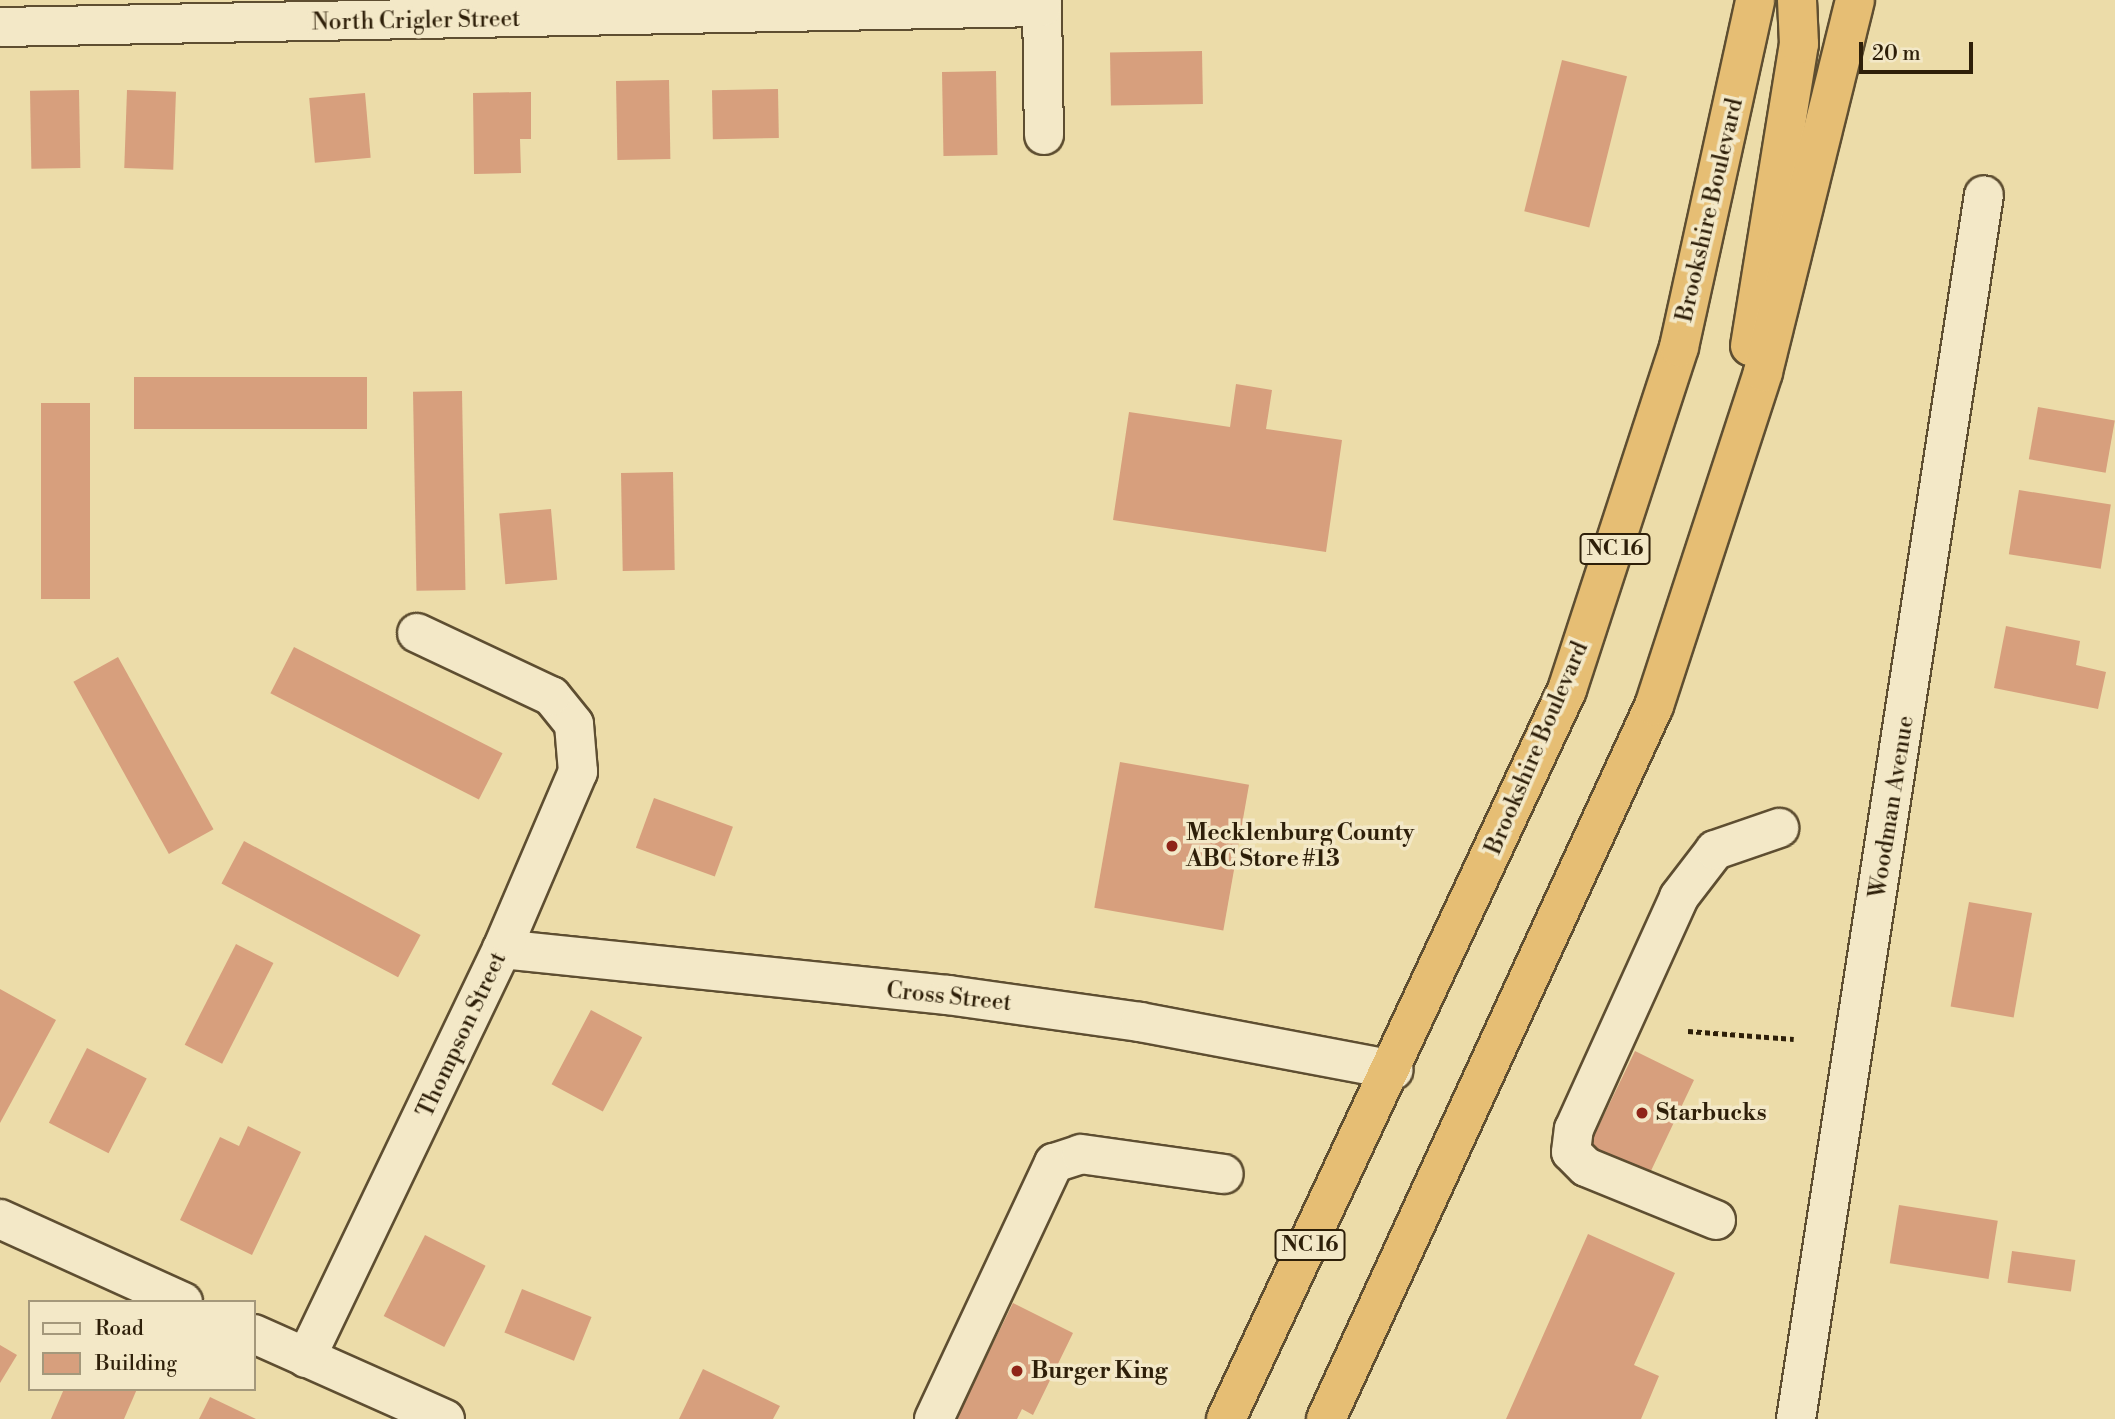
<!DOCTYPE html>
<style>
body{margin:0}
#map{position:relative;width:2115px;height:1419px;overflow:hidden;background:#ecdca9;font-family:"Libre Bodoni",serif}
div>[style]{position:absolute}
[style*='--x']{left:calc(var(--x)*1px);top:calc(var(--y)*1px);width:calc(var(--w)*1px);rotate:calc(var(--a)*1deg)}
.building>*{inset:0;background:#d79f7d;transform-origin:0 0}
.path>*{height:4.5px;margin-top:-2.25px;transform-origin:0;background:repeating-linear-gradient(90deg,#2e1f09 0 5px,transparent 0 8.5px)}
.roads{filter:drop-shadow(2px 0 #5e4e31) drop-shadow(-2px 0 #5e4e31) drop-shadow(0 2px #5e4e31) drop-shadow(0 -2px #5e4e31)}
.minor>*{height:38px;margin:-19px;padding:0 19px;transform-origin:19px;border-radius:19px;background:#f3e8c7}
.highway>*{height:38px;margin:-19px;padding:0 19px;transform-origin:19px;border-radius:19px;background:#e6be74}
.dots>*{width:19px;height:19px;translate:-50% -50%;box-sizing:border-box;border:4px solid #f3e8c7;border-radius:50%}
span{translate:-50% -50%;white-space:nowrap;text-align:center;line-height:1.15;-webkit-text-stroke:7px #f3e8c7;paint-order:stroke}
.shield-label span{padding:2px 5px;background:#f3e8c7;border:2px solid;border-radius:5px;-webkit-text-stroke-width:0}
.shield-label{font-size:21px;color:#2e1f09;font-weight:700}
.street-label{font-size:23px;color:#2e1f09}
.poi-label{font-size:23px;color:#2e1f09;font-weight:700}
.left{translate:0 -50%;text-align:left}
.legend{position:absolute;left:28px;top:1300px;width:228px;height:91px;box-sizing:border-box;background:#f3e8c7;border:2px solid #a4987b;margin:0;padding:9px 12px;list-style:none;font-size:21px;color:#2e1f09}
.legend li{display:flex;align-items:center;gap:14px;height:35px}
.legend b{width:35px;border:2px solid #a4987b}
.scale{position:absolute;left:1859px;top:42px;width:114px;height:32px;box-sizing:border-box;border:4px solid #2e1f09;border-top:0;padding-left:9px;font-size:21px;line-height:24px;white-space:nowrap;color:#2e1f09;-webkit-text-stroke:5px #f3e8c7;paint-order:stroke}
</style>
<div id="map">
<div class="building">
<div style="left:1202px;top:51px;width:53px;height:92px;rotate:89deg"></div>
<div style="left:1562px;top:60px;width:67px;height:156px;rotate:14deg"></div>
<div style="left:996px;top:71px;width:84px;height:54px;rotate:89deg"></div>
<div style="left:669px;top:80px;width:79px;height:53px;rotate:89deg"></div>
<div style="left:778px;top:89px;width:49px;height:66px;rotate:89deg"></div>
<div style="left:79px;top:90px;width:78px;height:49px;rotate:89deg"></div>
<div style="left:127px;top:90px;width:49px;height:78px;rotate:2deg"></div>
<div style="clip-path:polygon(531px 92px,531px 139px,520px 139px,521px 173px,474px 174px,473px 93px)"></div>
<div style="left:365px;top:93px;width:65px;height:56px;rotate:85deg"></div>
<div style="left:367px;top:377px;width:52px;height:233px;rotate:90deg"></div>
<div style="clip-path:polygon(1236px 384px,1272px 390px,1266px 429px,1342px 440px,1326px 552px,1113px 520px,1129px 412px,1230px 427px)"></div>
<div style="left:462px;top:391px;width:199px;height:49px;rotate:89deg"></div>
<div style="left:41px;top:403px;width:49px;height:196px"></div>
<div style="left:2038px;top:407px;width:78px;height:53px;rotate:10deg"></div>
<div style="left:673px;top:472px;width:98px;height:52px;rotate:89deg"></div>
<div style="left:2019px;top:490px;width:93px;height:65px;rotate:9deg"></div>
<div style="left:551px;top:509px;width:71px;height:52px;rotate:85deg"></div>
<div style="clip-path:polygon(2006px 626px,2080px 641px,2076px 665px,2106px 672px,2098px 709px,1994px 688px)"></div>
<div style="left:294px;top:647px;width:234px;height:52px;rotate:27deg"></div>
<div style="left:118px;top:657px;width:197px;height:51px;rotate:61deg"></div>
<div style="left:1120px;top:762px;width:131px;height:148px;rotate:10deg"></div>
<div style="left:654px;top:798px;width:84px;height:53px;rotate:20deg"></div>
<div style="left:244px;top:841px;width:200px;height:48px;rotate:28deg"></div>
<div style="left:1969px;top:902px;width:64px;height:106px;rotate:10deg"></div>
<div style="left:236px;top:944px;width:42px;height:113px;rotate:27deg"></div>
<div style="clip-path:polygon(0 989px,56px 1020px,0 1123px)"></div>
<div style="left:591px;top:1010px;width:58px;height:84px;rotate:28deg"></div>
<div style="left:87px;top:1048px;width:67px;height:84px;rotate:27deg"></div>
<div style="clip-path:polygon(1635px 1051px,1694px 1080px,1649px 1175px,1611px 1167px,1616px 1158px,1589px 1146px)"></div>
<div style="clip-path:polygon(248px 1126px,301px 1152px,252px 1255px,180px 1220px,220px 1137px,239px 1146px)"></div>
<div style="left:1899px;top:1205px;width:100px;height:59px;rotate:9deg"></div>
<div style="clip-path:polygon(1588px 1234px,1675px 1273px,1634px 1365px,1659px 1376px,1641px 1419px,1506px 1419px)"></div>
<div style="left:425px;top:1235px;width:68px;height:91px;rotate:27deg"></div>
<div style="left:2012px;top:1251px;width:64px;height:32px;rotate:8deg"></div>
<div style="left:522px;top:1289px;width:75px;height:47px;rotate:22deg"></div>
<div style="clip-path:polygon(1013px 1303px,1073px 1333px,1033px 1415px,1022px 1409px,1017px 1419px,956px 1419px)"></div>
<div style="clip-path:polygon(0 1345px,17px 1355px,0 1383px)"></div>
<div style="clip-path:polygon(703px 1369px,780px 1406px,773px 1419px,679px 1419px)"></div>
<div style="clip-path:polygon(64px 1389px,137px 1389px,124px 1419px,51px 1419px)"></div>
<div style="clip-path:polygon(210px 1397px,256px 1419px,199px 1419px)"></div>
</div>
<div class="path">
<div style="--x:1688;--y:1031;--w:106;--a:4.3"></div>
</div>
<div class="roads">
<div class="minor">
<div style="--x:1042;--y:0;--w:135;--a:89.2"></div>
<div style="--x:0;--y:27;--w:1042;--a:-1.1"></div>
<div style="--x:502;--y:949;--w:448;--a:5.9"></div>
<div style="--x:948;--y:995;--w:194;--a:8"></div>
<div style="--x:1140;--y:1022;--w:258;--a:10.7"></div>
<div style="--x:0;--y:1219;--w:201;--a:24.4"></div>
<div style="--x:1716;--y:1220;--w:140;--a:-157.8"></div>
<div style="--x:1586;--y:1167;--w:21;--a:-135"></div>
<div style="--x:1571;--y:1152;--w:23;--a:-83"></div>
<div style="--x:1574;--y:1129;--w:255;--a:-65.6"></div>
<div style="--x:1679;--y:897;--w:59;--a:-52.5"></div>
<div style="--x:1715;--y:850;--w:68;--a:-19"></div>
<div style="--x:254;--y:1334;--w:209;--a:24"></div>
<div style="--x:306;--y:1358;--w:454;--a:-64.4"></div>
<div style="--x:502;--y:949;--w:193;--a:-66.8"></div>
<div style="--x:578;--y:772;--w:48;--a:-94.8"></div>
<div style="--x:574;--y:724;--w:36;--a:-129"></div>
<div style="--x:551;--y:696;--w:148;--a:-154.8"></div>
<div style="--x:934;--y:1419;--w:283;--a:-64.9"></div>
<div style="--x:1054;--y:1163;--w:28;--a:-18"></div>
<div style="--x:1081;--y:1154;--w:144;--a:8"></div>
<div style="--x:1796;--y:1419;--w:1238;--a:-81.27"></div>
</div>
<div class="highway">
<div style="--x:1750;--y:346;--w:306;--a:-80.8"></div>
<div style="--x:1799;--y:44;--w:44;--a:-92.6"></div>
<div style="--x:1226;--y:1419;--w:805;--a:-64.93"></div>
<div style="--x:1567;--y:690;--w:361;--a:-71.9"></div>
<div style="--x:1679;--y:347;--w:355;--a:-77.6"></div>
<div style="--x:1326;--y:1419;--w:785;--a:-65.3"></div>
<div style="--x:1654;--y:706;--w:351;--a:-71.9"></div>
<div style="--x:1763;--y:372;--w:383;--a:-76.1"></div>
</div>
</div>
<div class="dots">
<div style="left:1172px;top:846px;background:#8f2418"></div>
<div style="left:1642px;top:1113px;background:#8f2418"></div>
<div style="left:1017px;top:1371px;background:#8f2418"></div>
</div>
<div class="shield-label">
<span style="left:1615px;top:549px">NC 16</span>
<span style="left:1310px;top:1245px">NC 16</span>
</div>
<div class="street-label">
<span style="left:416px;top:21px;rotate:-1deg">North Crigler Street</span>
<span style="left:1710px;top:210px;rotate:-77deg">Brookshire Boulevard</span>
<span style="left:1537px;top:748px;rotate:-67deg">Brookshire Boulevard</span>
<span style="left:1892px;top:807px;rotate:-81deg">Woodman Avenue</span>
<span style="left:949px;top:997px;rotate:6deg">Cross Street</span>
<span style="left:462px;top:1035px;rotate:-65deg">Thompson Street</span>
</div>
<div class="poi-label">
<span class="left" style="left:1186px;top:846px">Mecklenburg County<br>ABC Store #13</span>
<span class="left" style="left:1656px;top:1113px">Starbucks</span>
<span class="left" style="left:1031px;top:1371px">Burger King</span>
</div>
<ul class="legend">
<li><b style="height:9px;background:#f3e8c7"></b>Road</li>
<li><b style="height:19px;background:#d79f7d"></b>Building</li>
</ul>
<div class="scale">20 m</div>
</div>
